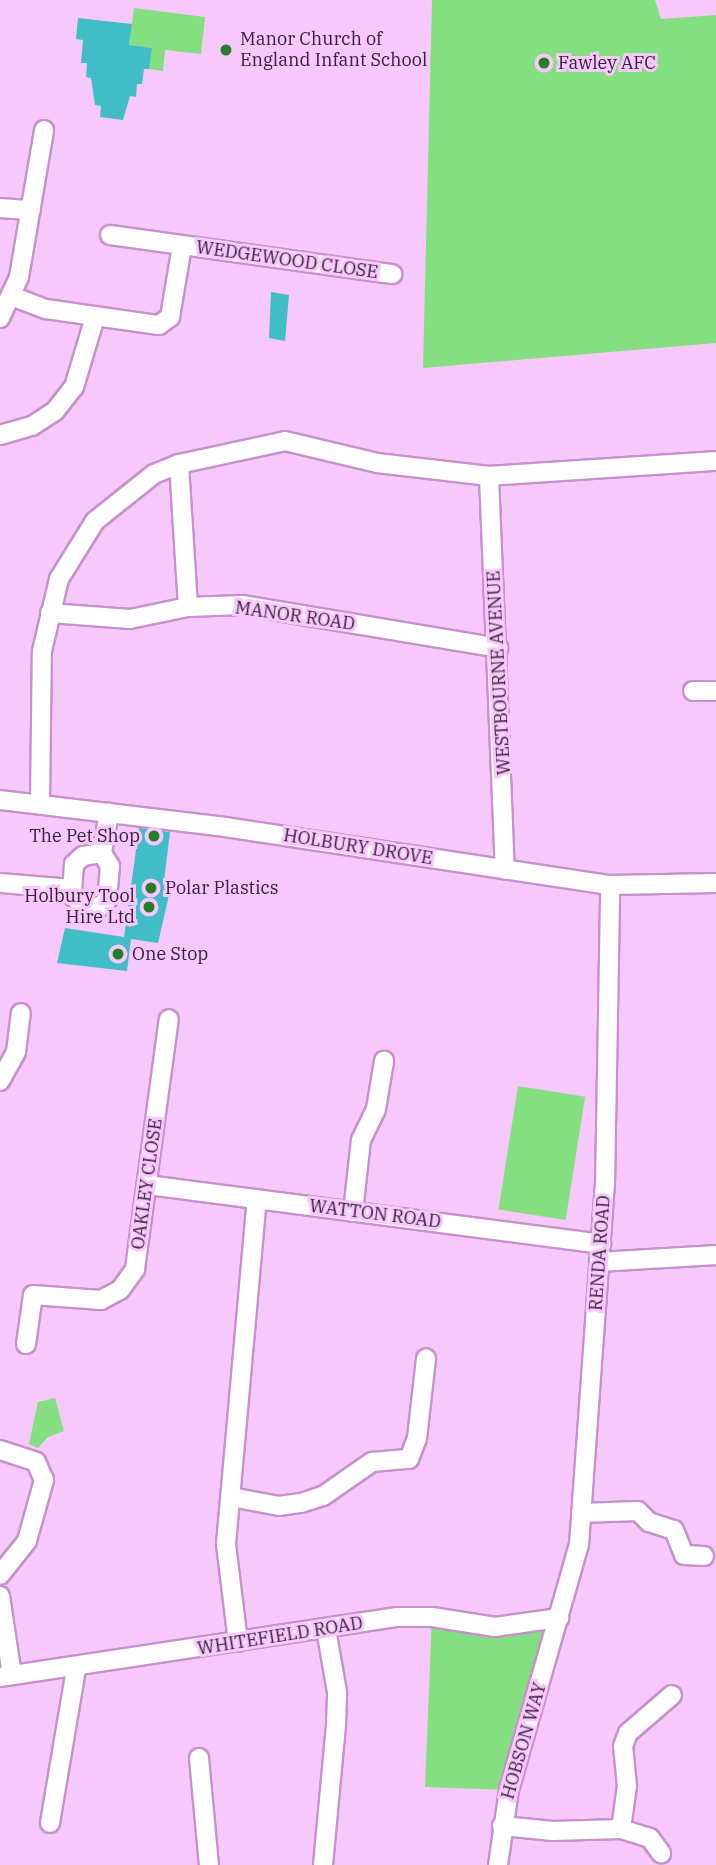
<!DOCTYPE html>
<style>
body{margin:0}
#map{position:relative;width:716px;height:1865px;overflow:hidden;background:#f7c8fc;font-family:"IBM Plex Serif",serif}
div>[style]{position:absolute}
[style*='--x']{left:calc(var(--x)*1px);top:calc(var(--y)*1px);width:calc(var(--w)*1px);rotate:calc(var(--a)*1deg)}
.green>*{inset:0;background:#84df81;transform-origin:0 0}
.building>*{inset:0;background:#41bdc7}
.roads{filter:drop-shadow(2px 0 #c890ce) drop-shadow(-2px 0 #c890ce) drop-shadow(0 2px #c890ce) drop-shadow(0 -2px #c890ce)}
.minor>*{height:18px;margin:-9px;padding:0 9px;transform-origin:9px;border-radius:9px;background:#fff}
.dots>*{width:19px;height:19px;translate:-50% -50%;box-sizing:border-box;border:4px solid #f7c8fc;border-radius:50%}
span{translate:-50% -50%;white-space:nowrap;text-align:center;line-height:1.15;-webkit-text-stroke:6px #f7c8fc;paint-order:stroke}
.poi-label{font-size:18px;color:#372039}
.left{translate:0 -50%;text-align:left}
.right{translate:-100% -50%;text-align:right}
.street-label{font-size:18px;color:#372039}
</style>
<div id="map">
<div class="green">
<div style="clip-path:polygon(432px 0,655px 0,661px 19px,716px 15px,716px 343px,423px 368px)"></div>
<div style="clip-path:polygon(134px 8px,205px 17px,201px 54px,165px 50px,163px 71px,149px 69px,151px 48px,129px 45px)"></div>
<div style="left:518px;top:1086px;width:68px;height:125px;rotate:9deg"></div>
<div style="clip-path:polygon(55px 1398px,64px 1431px,48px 1437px,38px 1448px,29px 1444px,38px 1402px)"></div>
<div style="clip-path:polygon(432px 1617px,465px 1625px,559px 1618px,509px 1790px,425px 1787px)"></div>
</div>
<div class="building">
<div style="clip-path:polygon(78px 18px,132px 24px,129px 45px,152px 48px,149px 69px,144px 69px,142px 84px,137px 84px,136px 97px,130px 96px,123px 120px,100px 117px,101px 106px,95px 105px,91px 78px,86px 77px,87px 63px,81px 63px,83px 40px,76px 39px)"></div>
<div style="clip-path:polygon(271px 292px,289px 295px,285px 341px,269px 338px)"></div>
<div style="clip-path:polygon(139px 828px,170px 832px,164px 881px,172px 882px,158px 943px,131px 939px,127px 971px,57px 963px,65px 928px,124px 937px)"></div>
</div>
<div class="roads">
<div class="minor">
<div style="--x:0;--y:208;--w:31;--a:4"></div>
<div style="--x:110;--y:235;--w:285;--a:7.9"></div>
<div style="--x:14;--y:297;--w:34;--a:21"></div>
<div style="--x:46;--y:309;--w:114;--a:8.1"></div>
<div style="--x:159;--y:325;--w:14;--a:-36"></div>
<div style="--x:170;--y:317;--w:72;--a:-80.4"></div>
<div style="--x:0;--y:318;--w:45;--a:-65.1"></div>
<div style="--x:19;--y:277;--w:149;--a:-80.3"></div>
<div style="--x:0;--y:435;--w:33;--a:-16"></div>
<div style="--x:32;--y:426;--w:27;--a:-33"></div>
<div style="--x:55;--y:411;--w:31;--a:-52"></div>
<div style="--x:74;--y:387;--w:73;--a:-73.3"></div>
<div style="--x:179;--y:464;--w:143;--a:86.4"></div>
<div style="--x:489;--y:476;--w:394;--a:87.7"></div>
<div style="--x:50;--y:613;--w:80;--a:4.3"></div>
<div style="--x:130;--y:619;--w:59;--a:-11.7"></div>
<div style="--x:188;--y:607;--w:54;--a:-2.1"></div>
<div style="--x:242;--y:605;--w:260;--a:9.5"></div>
<div style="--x:693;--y:691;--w:23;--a:0"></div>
<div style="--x:0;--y:800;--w:227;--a:6.8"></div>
<div style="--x:225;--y:827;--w:389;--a:8.6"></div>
<div style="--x:610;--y:885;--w:106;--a:-1.1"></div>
<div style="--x:40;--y:804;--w:153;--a:-89.3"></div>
<div style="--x:42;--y:651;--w:74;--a:-76.7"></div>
<div style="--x:59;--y:579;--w:68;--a:-58.2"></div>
<div style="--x:95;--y:521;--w:75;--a:-38.5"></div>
<div style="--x:154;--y:474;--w:27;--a:-22"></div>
<div style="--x:179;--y:464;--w:108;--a:-12.2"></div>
<div style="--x:285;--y:441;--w:95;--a:13.4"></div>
<div style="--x:377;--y:463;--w:113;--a:6.6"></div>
<div style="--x:489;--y:476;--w:227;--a:-3.8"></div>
<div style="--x:102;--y:853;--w:19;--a:171"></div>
<div style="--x:83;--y:856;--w:12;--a:138"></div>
<div style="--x:74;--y:864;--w:31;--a:94"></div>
<div style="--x:72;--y:895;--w:16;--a:45"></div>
<div style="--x:83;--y:906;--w:17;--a:3"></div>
<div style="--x:100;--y:907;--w:10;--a:-45"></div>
<div style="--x:107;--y:900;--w:34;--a:-85"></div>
<div style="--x:110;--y:866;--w:15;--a:-122"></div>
<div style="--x:102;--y:853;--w:41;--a:-80.1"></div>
<div style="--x:0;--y:883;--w:72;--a:4.8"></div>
<div style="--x:0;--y:1081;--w:33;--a:-61"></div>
<div style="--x:16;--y:1052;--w:39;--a:-83"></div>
<div style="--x:148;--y:1185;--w:457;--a:7.4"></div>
<div style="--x:353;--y:1212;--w:72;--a:-83.7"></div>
<div style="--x:361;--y:1140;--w:34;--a:-64"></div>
<div style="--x:376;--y:1109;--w:49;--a:-80.5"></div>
<div style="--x:599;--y:1262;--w:117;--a:-3.4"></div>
<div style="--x:26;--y:1344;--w:49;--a:-81.9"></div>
<div style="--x:33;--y:1295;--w:68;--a:4.2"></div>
<div style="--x:101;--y:1300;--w:21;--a:-28"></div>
<div style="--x:120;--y:1290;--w:26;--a:-54"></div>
<div style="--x:135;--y:1269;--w:252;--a:-82.3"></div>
<div style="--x:0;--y:1450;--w:38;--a:18"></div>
<div style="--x:36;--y:1462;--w:20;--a:66"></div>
<div style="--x:44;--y:1480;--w:63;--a:105.6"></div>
<div style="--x:27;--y:1541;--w:43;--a:128.5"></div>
<div style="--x:231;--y:1497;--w:49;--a:10.6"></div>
<div style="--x:279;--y:1506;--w:22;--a:-8"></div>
<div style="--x:301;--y:1503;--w:23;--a:-18"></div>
<div style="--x:323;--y:1496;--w:60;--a:-34.8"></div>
<div style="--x:372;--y:1462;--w:37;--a:-5"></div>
<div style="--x:409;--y:1459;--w:22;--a:-69"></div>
<div style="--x:417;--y:1438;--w:80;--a:-83.5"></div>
<div style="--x:581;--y:1513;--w:57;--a:-2"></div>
<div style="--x:638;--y:1511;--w:16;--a:45"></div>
<div style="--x:649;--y:1522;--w:26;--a:18"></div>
<div style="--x:674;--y:1530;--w:27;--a:68"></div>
<div style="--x:684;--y:1555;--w:20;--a:3"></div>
<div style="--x:0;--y:1596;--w:80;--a:81.4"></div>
<div style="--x:238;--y:1642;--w:99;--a:-97"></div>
<div style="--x:226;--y:1544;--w:346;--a:-84.9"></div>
<div style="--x:0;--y:1677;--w:402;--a:-8.6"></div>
<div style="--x:397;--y:1617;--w:35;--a:0"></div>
<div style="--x:432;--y:1617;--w:64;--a:9"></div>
<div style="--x:495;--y:1627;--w:65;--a:-8"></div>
<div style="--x:199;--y:1758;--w:107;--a:84.7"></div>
<div style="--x:50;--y:1823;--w:156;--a:-80.4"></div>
<div style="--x:502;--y:1826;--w:51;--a:5.6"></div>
<div style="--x:553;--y:1831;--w:68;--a:-1.7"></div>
<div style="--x:621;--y:1829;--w:30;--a:17"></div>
<div style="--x:650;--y:1838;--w:19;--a:54"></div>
<div style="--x:621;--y:1829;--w:43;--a:-82.1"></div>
<div style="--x:627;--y:1786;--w:40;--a:-95.7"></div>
<div style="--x:623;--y:1746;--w:14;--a:-69"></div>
<div style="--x:628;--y:1733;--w:58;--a:-40.8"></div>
<div style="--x:323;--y:1865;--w:141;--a:-84.7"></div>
<div style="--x:336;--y:1725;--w:33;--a:-88"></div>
<div style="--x:337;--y:1692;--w:64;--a:-99.9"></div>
<div style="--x:498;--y:1865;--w:76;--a:-81.7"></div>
<div style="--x:509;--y:1790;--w:255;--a:-74.1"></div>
<div style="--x:579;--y:1545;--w:360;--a:-85.9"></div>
<div style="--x:605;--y:1186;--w:301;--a:-89"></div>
</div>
</div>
<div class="dots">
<div style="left:226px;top:50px;background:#277c29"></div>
<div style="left:544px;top:63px;background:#277c29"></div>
<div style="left:154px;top:836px;background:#277c29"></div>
<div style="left:151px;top:888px;background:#277c29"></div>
<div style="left:149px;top:907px;background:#277c29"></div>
<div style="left:118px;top:954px;background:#277c29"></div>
</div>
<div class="poi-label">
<span class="left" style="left:240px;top:50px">Manor Church of<br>England Infant School</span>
<span class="left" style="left:558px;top:63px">Fawley AFC</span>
<span class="right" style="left:140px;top:836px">The Pet Shop</span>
<span class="left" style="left:165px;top:888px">Polar Plastics</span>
<span class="right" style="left:135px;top:907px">Holbury Tool<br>Hire Ltd</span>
<span class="left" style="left:132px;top:954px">One Stop</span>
</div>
<div class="street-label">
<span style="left:287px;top:260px;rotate:8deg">WEDGEWOOD CLOSE</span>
<span style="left:295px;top:616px;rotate:8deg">MANOR ROAD</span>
<span style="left:499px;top:673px;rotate:-93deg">WESTBOURNE AVENUE</span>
<span style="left:358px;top:847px;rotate:9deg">HOLBURY DROVE</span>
<span style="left:147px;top:1184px;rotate:-82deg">OAKLEY CLOSE</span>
<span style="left:375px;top:1214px;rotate:7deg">WATTON ROAD</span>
<span style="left:600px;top:1253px;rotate:-86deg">RENDA ROAD</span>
<span style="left:280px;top:1636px;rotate:-9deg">WHITEFIELD ROAD</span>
<span style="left:524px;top:1741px;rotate:-74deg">HOBSON WAY</span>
</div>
</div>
